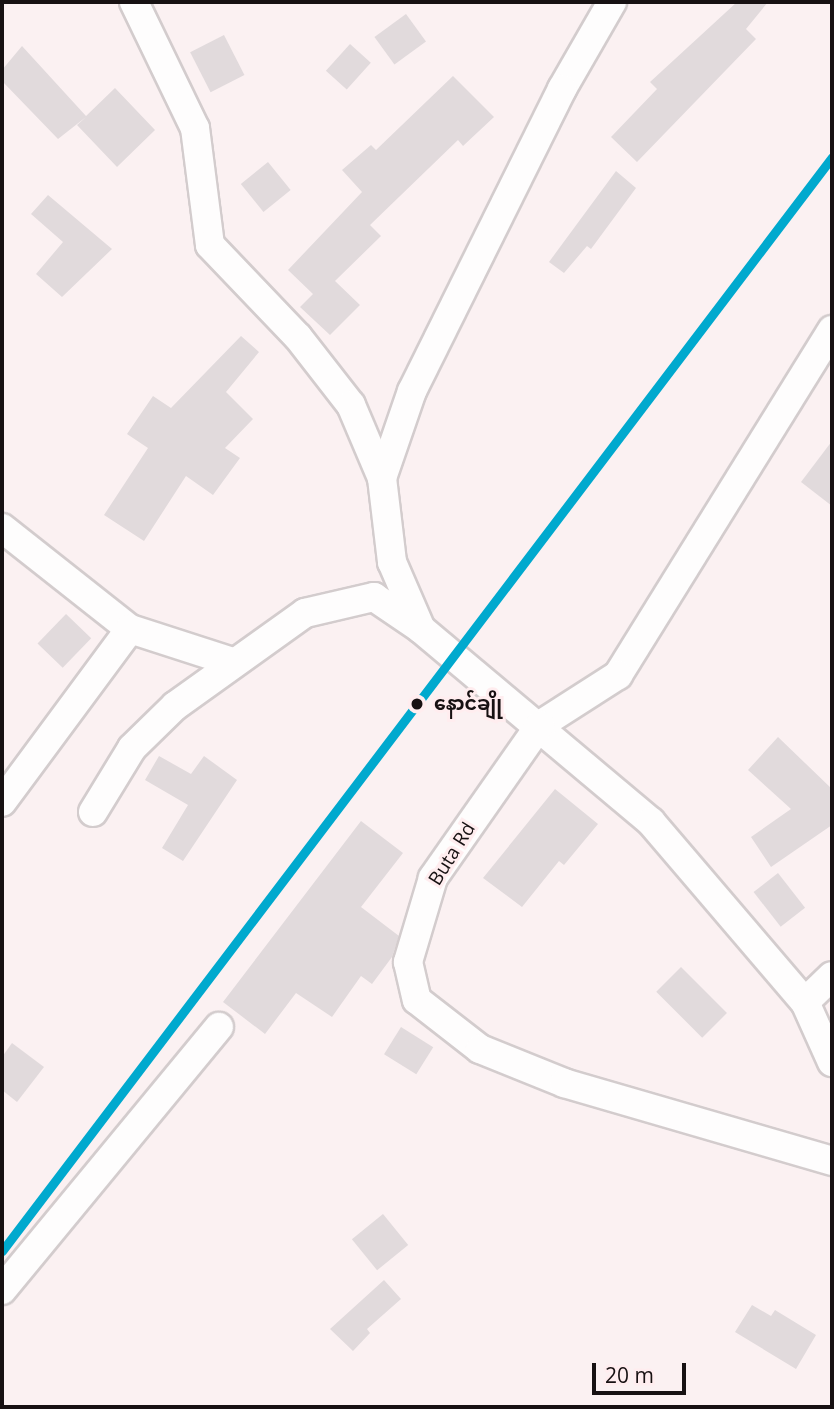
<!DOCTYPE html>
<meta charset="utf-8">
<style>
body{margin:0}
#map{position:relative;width:834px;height:1409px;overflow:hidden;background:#fbf1f2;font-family:"Open Sans","Noto Sans Myanmar",sans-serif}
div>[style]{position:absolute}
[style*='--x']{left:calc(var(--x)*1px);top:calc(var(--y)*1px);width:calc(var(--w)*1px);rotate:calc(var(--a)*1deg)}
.building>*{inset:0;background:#e1dadc;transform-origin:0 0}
.roads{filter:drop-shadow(2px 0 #d3cccd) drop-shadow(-2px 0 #d3cccd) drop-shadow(0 2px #d3cccd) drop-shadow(0 -2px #d3cccd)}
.minor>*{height:28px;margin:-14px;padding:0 14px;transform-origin:14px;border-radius:14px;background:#fefdfd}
.rail-1>*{height:9px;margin:-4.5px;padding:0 4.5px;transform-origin:4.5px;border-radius:4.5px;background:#00a9ce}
.dots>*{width:19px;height:19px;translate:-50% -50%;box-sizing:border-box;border:4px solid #ffedef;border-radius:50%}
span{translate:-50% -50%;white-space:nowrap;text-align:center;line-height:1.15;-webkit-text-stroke:6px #ffedef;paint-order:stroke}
.stop-label{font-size:19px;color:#171112;font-weight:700}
.left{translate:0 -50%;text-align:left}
.street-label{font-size:19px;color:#171112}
.frame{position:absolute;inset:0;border:4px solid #171112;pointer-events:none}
.scale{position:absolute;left:592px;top:1363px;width:94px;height:32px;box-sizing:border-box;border:4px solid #171112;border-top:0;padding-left:9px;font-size:21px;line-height:24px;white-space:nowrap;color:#171112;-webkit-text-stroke:5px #ffedef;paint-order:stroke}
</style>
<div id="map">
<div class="building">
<div style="clip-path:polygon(737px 2px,768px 2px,746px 29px,756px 39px,637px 162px,611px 137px,657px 89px,650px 82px)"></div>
<div style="left:406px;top:14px;width:34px;height:39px;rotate:54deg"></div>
<div style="left:224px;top:35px;width:45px;height:38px;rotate:63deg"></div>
<div style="left:350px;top:44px;width:28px;height:36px;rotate:42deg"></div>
<div style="clip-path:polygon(22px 46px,86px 116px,115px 88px,155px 130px,117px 167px,77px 125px,86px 117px,58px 139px,2px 81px,2px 70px)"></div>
<div style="clip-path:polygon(453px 76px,494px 117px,463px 146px,458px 140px,370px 225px,381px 236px,335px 281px,360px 305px,330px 335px,300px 307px,313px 294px,288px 270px,362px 192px,342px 170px,371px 145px,376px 150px)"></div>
<div style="left:268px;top:162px;width:36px;height:35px;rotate:51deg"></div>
<div style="clip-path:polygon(616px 171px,636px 188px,591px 249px,587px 246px,564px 273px,549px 262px)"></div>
<div style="clip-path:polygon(48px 195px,112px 249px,62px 297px,36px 274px,63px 242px,31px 214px)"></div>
<div style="clip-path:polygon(241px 336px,259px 352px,226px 392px,253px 419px,225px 448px,240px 458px,213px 495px,186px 476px,144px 541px,104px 515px,148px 448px,127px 434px,153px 396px,171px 408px)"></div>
<div style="clip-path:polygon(832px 441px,832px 506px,801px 482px)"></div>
<div style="left:66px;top:614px;width:35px;height:41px;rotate:44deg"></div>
<div style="clip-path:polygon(778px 737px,832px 789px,832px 825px,771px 867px,751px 837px,791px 809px,748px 770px)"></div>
<div style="clip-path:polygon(159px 756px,191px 774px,204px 756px,237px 780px,183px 861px,162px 848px,188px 805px,145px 780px)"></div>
<div style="clip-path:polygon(555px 789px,598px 824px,564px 865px,559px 861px,522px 907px,483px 878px)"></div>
<div style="clip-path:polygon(361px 821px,403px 853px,361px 907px,399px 936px,392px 957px,372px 984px,361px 976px,332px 1017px,296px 993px,265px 1034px,223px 1002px)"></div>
<div style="left:778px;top:873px;width:44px;height:31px;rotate:52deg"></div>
<div style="left:681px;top:967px;width:65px;height:35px;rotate:45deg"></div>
<div style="left:401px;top:1027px;width:38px;height:32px;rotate:32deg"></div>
<div style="clip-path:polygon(12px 1043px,44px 1067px,17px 1102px,2px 1090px,2px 1057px)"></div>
<div style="left:383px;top:1214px;width:40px;height:40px;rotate:51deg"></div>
<div style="clip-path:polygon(384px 1280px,401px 1299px,367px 1329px,370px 1333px,353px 1351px,330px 1329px)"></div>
<div style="clip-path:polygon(752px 1305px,771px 1316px,775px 1310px,816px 1335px,796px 1369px,735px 1332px)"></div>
</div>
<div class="roads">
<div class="minor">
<div style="--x:134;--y:2;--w:140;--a:64.2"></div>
<div style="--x:195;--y:128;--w:118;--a:82.7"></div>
<div style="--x:210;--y:245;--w:127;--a:46.3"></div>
<div style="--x:298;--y:337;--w:86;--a:52.1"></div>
<div style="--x:351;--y:405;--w:79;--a:67"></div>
<div style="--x:612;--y:2;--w:100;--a:119.9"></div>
<div style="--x:562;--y:89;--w:337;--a:116.4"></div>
<div style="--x:412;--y:391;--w:92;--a:109"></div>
<div style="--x:382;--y:478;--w:85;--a:83.2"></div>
<div style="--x:392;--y:562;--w:73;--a:66.6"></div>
<div style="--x:421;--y:629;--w:300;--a:40"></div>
<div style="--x:651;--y:822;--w:237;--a:49.5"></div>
<div style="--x:805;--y:1002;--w:66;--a:65.8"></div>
<div style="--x:832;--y:330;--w:406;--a:121.8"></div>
<div style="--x:618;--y:675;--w:93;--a:147.3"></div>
<div style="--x:540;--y:725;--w:187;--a:125"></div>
<div style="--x:433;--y:878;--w:88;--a:106.6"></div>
<div style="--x:408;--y:962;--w:39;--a:77"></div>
<div style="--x:417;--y:1000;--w:80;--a:37.9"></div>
<div style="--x:480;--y:1049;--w:91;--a:22"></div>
<div style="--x:564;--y:1083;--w:279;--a:16.2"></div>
<div style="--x:2;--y:528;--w:163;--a:38.3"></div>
<div style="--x:130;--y:629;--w:107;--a:17.9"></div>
<div style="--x:2;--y:802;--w:215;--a:-53.5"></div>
<div style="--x:93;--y:812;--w:75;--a:-58.6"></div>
<div style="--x:132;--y:748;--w:60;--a:-44.3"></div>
<div style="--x:175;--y:706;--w:160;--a:-35.6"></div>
<div style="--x:305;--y:613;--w:71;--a:-13.1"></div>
<div style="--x:374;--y:597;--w:57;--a:34.2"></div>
<div style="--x:805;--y:1002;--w:37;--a:-44"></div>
<div style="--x:2;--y:1290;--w:341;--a:-50.5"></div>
</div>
</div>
<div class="rail-1">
<div style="--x:2;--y:1251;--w:1373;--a:-52.81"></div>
</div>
<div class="dots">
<div style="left:417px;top:704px;background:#171112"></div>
</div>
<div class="stop-label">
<span class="left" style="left:434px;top:704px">နောင်ချို</span>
</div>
<div class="street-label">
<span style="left:452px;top:854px;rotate:-58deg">Buta Rd</span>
</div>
<div class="frame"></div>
<div class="scale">20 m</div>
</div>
